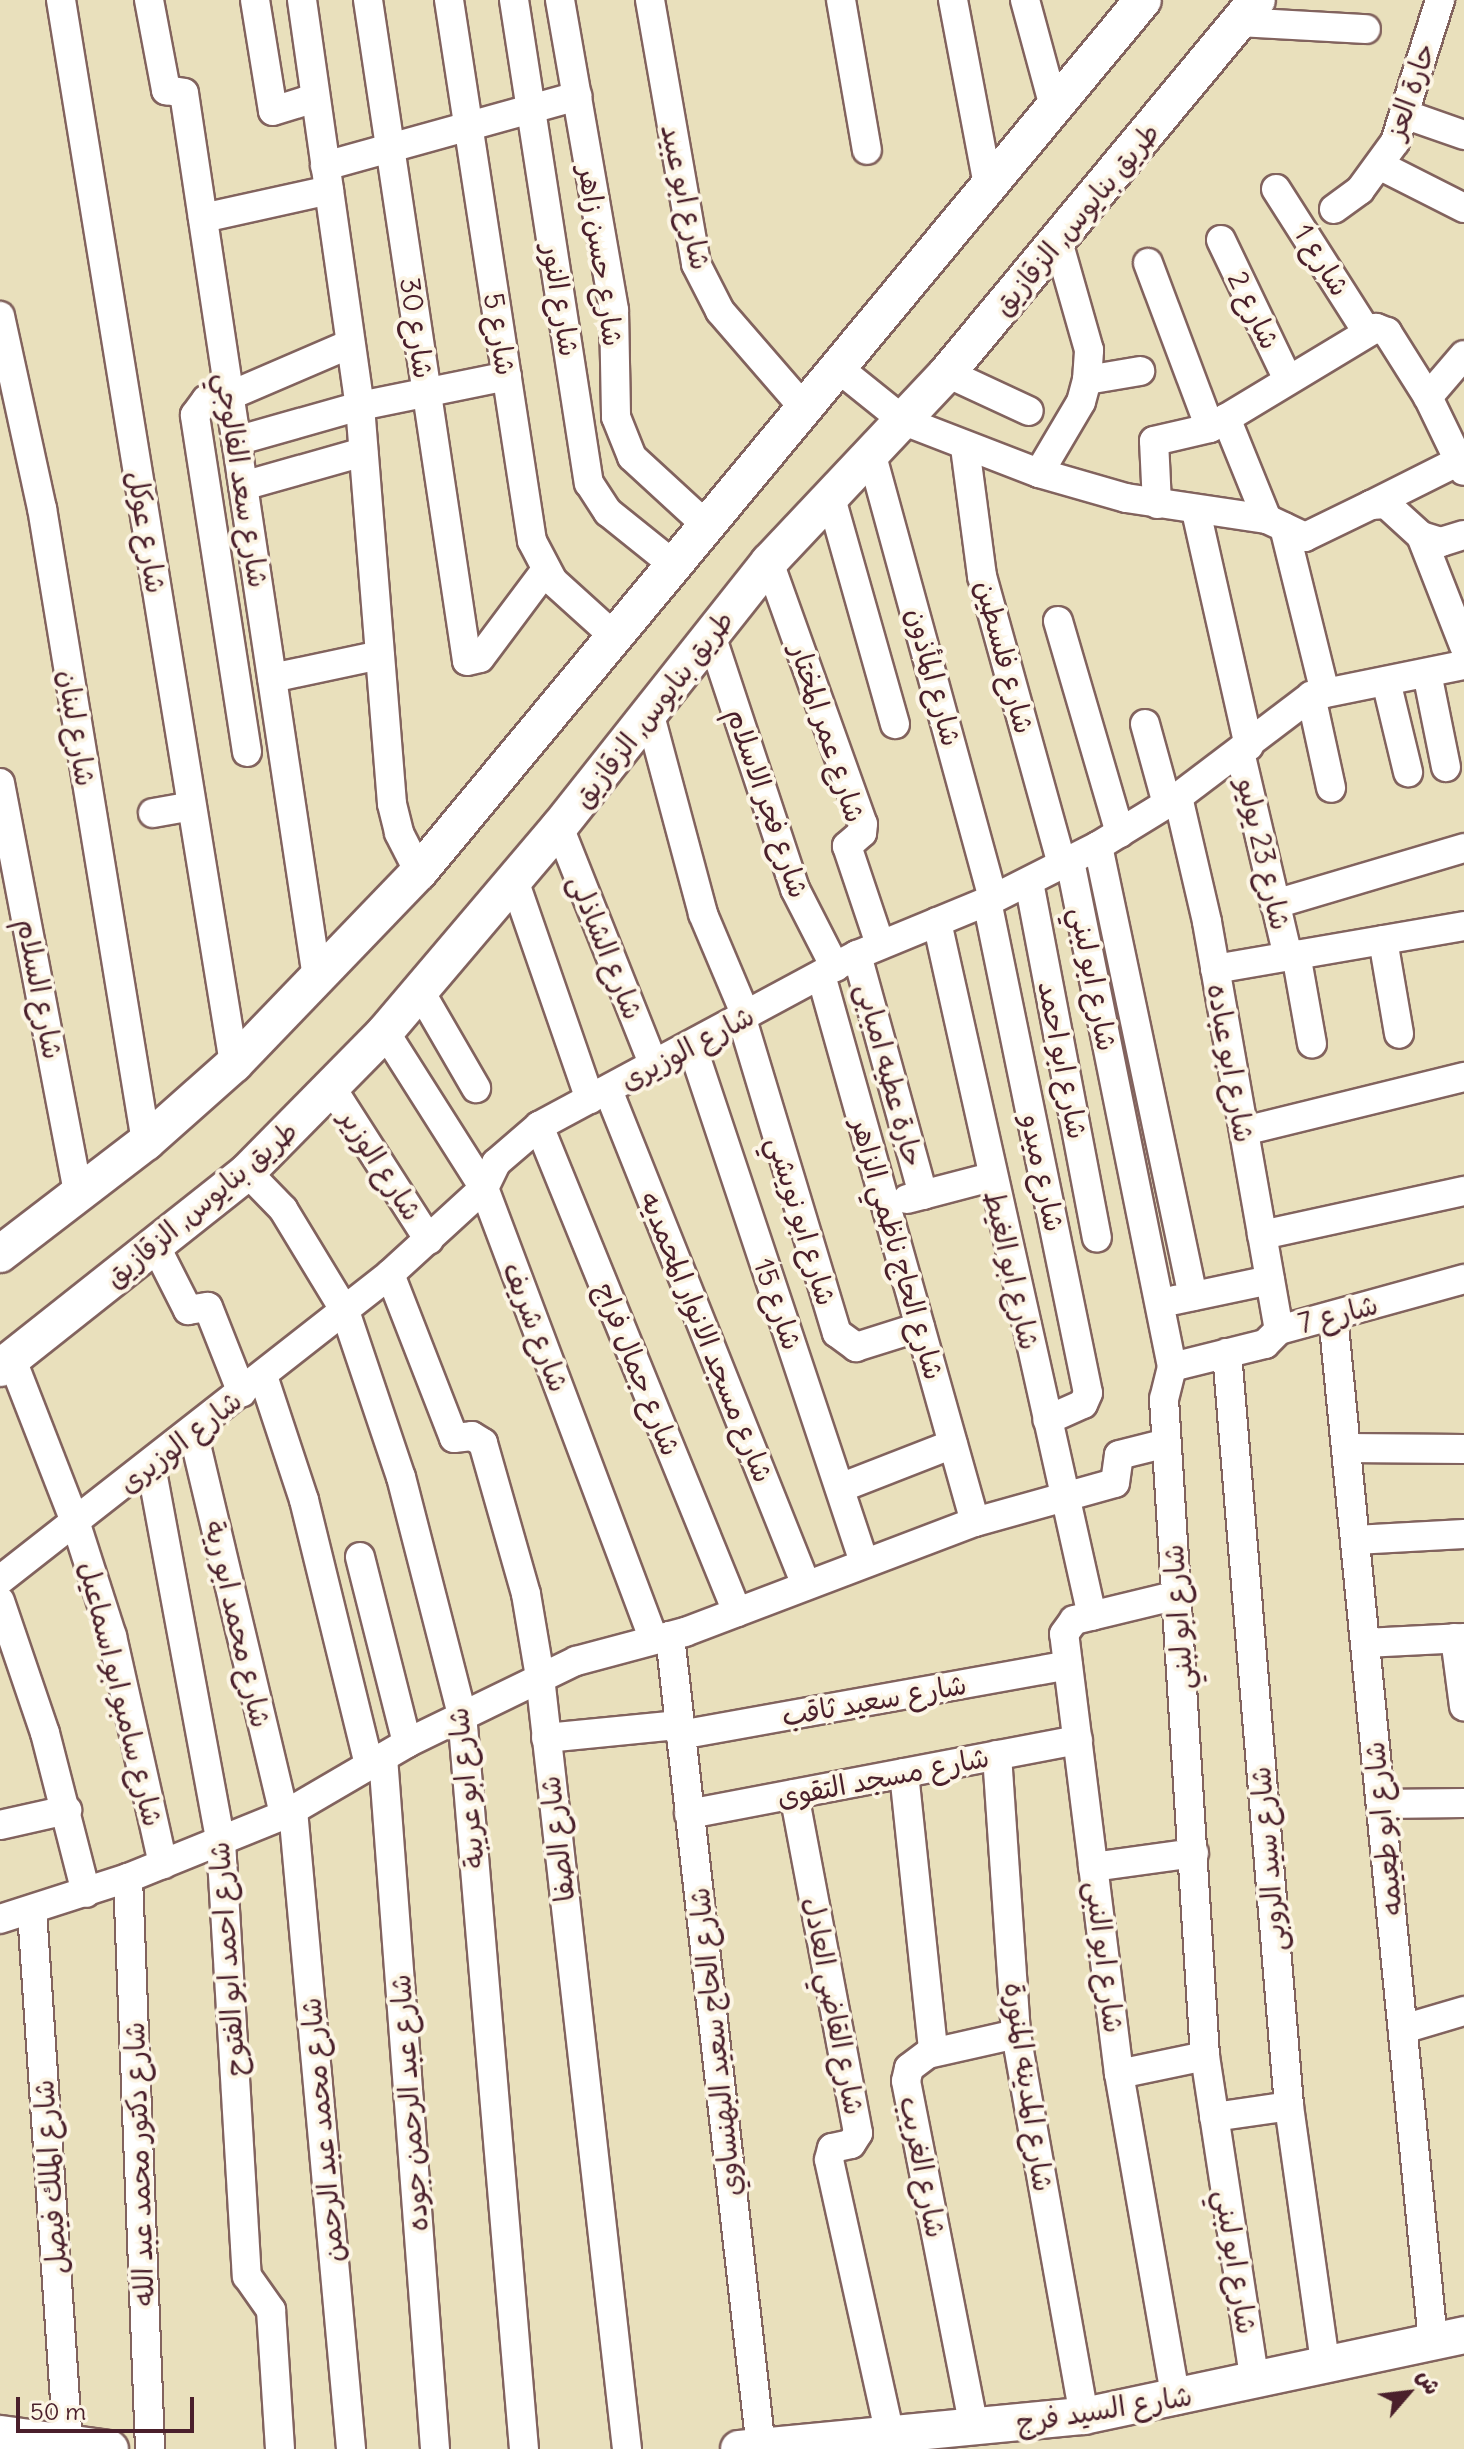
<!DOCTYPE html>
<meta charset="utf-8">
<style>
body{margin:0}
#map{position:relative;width:1464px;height:2449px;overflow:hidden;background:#e9e0bc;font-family:Delius,"Playpen Sans Arabic",sans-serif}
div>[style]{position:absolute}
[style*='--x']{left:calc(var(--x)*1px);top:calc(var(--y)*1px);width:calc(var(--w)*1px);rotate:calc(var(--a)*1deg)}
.roads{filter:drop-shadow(2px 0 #82635e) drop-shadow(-2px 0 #82635e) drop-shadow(0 2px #82635e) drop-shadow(0 -2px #82635e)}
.minor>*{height:28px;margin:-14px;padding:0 14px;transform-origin:14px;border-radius:14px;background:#fff}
.major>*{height:36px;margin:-18px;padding:0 18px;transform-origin:18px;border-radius:18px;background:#fff}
span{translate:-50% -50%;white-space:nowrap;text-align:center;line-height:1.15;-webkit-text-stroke:8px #fcf5e5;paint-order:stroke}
.street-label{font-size:28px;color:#4a1f2b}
.north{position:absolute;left:1368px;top:2353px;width:80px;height:80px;-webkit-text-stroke:6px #fcf5e5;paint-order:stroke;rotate:62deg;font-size:22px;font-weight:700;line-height:32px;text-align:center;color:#4a1f2b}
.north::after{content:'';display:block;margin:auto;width:28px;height:36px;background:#4a1f2b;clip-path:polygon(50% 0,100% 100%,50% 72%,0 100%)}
.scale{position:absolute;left:16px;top:2397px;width:178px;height:36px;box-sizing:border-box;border:4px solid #4a1f2b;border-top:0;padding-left:10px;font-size:24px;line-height:28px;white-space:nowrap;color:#4a1f2b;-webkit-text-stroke:6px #fcf5e5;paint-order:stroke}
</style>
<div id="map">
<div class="roads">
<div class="minor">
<div style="--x:61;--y:0;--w:1078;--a:80.76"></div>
<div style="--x:149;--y:0;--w:92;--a:79.3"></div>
<div style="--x:166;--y:90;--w:18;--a:9"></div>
<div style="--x:184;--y:93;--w:895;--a:81.45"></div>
<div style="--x:255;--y:0;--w:112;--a:80.8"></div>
<div style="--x:273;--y:111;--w:44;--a:-17.2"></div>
<div style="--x:302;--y:0;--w:410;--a:81.9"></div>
<div style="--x:360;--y:406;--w:399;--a:85.4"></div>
<div style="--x:392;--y:804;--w:30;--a:76"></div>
<div style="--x:399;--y:833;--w:44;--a:62.9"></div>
<div style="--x:368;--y:0;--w:668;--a:81.48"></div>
<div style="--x:467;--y:661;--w:13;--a:-13"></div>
<div style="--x:480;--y:658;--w:109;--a:-53.2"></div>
<div style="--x:449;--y:0;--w:547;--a:81.28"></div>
<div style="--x:532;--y:541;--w:45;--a:62.3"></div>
<div style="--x:553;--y:581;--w:84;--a:42.1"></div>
<div style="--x:514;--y:0;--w:489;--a:81.2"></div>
<div style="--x:589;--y:483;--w:35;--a:57"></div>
<div style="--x:608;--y:512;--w:85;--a:38.8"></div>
<div style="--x:560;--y:0;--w:315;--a:80.1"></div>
<div style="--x:614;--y:310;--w:107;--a:88.9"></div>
<div style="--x:616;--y:417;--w:43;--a:68.2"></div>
<div style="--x:632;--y:457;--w:102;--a:42.6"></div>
<div style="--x:650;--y:0;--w:268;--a:80.1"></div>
<div style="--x:696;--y:264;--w:53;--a:62.9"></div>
<div style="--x:720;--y:311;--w:128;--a:49.1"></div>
<div style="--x:841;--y:0;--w:152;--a:80.2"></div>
<div style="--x:953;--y:0;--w:189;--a:79.3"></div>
<div style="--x:1025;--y:0;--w:111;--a:74.8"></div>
<div style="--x:1239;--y:22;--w:127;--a:3.2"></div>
<div style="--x:1404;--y:114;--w:64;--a:19.3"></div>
<div style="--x:325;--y:166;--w:262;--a:-15.5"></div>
<div style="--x:1381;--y:166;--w:93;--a:26.8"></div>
<div style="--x:1276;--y:189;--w:169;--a:57.5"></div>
<div style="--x:1334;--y:209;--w:32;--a:-36"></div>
<div style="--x:1360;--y:190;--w:59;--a:-53.9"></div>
<div style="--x:1395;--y:142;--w:149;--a:-72.4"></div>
<div style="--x:203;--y:218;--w:129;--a:-12.5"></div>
<div style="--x:1221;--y:240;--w:155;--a:64.4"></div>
<div style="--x:1148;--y:263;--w:176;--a:69.4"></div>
<div style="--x:0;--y:316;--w:197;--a:77.7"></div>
<div style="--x:42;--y:508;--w:642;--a:80.68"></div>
<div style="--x:838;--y:368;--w:85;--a:38.8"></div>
<div style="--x:904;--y:421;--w:145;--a:21.1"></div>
<div style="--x:1039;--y:473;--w:91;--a:16"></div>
<div style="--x:1126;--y:498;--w:143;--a:8.5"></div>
<div style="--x:1267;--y:519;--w:42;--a:25.3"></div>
<div style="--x:1305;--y:537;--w:73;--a:-25.9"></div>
<div style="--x:1371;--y:505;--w:15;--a:-4"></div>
<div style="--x:1386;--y:504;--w:47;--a:42.4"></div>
<div style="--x:1421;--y:536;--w:21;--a:17"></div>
<div style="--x:1441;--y:542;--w:24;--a:-17"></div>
<div style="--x:947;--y:373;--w:90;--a:24.9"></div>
<div style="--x:1087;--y:380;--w:54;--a:-9.6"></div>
<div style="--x:1428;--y:397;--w:55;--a:-49.4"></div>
<div style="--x:1226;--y:418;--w:109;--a:67.9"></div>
<div style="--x:236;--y:441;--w:129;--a:-15.8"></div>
<div style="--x:360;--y:406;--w:150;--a:-11.5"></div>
<div style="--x:965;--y:447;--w:130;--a:82.5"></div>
<div style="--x:982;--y:576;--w:299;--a:74.5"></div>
<div style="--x:872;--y:456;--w:459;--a:74.7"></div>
<div style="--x:1039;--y:473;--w:82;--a:-59.4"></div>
<div style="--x:1081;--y:402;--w:23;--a:-75"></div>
<div style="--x:1087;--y:380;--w:30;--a:-86"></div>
<div style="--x:1089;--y:350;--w:113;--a:-105.9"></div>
<div style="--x:243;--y:486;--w:125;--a:-15.8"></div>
<div style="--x:831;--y:498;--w:235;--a:74.2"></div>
<div style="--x:1157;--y:504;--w:63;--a:-92.7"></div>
<div style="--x:1154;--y:441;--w:57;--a:-13.1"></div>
<div style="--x:1210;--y:428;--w:194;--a:-31.1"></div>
<div style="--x:1376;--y:328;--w:12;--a:20"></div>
<div style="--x:1387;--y:332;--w:77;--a:57.8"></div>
<div style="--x:1428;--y:397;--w:82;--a:64.1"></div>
<div style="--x:1371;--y:505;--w:98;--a:-26.6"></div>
<div style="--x:1196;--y:511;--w:241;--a:77.3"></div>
<div style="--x:1284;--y:527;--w:171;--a:76.1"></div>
<div style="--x:1421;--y:536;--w:118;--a:68.6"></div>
<div style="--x:769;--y:562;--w:278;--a:70.3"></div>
<div style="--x:863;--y:824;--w:9;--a:96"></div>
<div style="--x:862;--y:833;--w:20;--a:139"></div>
<div style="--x:847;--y:846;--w:103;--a:71.4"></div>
<div style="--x:1058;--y:621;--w:221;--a:73.7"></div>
<div style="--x:711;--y:635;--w:268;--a:71.7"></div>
<div style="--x:795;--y:889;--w:88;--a:62.9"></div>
<div style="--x:1427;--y:673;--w:96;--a:78.6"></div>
<div style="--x:272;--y:678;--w:110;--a:-12"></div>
<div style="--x:1386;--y:681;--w:94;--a:76.4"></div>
<div style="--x:1311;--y:696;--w:94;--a:77.7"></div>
<div style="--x:649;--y:712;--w:209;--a:75"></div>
<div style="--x:703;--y:914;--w:111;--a:67.1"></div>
<div style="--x:1145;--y:724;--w:83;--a:74.6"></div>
<div style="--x:247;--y:752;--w:341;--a:-98.8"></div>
<div style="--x:195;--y:415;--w:19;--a:-54"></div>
<div style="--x:206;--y:400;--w:23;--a:-10"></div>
<div style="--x:229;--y:396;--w:132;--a:-23.3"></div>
<div style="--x:1240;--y:752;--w:210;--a:76.8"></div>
<div style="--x:0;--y:783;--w:420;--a:79.2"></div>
<div style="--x:1178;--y:797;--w:128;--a:76.9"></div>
<div style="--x:1207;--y:922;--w:414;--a:80"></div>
<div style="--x:153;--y:813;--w:39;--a:-10"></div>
<div style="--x:559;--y:827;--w:257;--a:68.3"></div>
<div style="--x:1098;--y:846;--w:460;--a:78.1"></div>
<div style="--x:1070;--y:861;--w:516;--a:78.6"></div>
<div style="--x:1172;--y:1367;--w:33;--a:104"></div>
<div style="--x:1164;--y:1399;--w:658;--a:86.43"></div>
<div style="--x:1205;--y:2056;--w:329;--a:81.3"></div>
<div style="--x:514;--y:880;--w:232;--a:70.9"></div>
<div style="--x:1029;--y:882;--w:362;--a:79.2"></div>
<div style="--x:987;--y:901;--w:502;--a:78.4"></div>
<div style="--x:1088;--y:1393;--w:12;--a:114"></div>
<div style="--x:1083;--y:1404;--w:39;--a:156"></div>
<div style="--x:1275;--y:904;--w:197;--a:-16.5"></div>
<div style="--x:937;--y:922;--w:711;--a:77.41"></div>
<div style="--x:1383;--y:940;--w:95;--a:80.3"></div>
<div style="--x:1296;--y:954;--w:91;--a:79.9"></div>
<div style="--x:857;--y:955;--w:249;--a:74.6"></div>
<div style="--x:1215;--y:969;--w:253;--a:-9.8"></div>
<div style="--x:821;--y:975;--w:568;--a:74.28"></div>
<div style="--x:421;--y:993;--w:110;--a:59.9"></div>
<div style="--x:742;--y:1019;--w:328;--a:73.2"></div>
<div style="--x:837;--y:1333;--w:24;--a:36"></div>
<div style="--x:856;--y:1347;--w:67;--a:-17.4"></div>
<div style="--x:385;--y:1032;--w:185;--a:57.6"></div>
<div style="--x:484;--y:1188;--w:481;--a:69.4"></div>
<div style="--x:692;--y:1046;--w:544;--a:71.57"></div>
<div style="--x:333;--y:1090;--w:178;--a:57.4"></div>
<div style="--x:608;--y:1090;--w:533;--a:68.2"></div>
<div style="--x:539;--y:1126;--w:525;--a:67.83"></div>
<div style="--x:1244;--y:1131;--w:227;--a:-13.8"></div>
<div style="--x:247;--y:1172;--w:52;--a:45.8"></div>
<div style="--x:283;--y:1209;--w:119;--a:58.7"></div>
<div style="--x:345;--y:1311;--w:175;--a:71.4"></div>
<div style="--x:401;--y:1477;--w:245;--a:75.6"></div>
<div style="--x:462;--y:1714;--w:738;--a:85.18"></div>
<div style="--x:907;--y:1199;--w:87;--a:-14.7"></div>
<div style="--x:1262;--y:1235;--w:207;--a:-12.3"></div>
<div style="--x:155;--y:1245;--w:73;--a:63.1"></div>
<div style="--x:188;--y:1310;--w:20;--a:-9"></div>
<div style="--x:208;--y:1307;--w:92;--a:68.4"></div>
<div style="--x:390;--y:1274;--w:176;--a:68.7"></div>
<div style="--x:454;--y:1438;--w:18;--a:-6"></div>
<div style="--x:472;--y:1436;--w:13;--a:32"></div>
<div style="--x:483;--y:1443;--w:157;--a:74.1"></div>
<div style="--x:526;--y:1594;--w:84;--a:80.4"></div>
<div style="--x:540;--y:1677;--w:777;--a:83.57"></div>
<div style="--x:1175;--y:1300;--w:97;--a:-11.9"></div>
<div style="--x:1333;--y:1316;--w:1030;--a:84.43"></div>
<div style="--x:1227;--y:1353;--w:756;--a:85.29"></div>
<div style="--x:1289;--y:2106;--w:260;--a:82"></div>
<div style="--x:12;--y:1360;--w:176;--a:68.7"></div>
<div style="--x:76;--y:1524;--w:118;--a:72.2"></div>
<div style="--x:112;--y:1636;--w:234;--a:77.4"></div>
<div style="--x:1172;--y:1367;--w:96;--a:-13.9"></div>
<div style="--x:1265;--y:1344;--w:20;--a:-45"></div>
<div style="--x:1279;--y:1330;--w:192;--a:-15.4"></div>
<div style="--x:263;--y:1376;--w:131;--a:71.7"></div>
<div style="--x:304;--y:1500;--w:273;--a:76.2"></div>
<div style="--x:193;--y:1432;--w:394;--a:76.6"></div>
<div style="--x:1346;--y:1448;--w:118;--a:0.5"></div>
<div style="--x:151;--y:1466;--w:382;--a:79.5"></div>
<div style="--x:221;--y:1842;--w:435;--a:86.6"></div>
<div style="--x:247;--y:2276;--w:42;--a:54.8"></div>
<div style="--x:271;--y:2310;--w:139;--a:86.3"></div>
<div style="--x:840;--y:1488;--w:121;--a:-21.3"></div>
<div style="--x:1355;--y:1540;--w:109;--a:-3.2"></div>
<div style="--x:360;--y:1557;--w:192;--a:75.8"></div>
<div style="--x:0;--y:1580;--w:496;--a:-38.1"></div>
<div style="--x:390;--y:1274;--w:127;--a:-42.5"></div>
<div style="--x:484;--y:1188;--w:28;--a:-64"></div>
<div style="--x:496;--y:1163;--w:57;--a:-40.7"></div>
<div style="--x:539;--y:1126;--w:361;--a:-28.3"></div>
<div style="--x:857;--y:955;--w:147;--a:-22.4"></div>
<div style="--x:993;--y:899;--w:118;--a:-26.8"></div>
<div style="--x:1098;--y:846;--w:94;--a:-31.5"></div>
<div style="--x:1178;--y:797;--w:167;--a:-37.2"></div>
<div style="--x:1311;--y:696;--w:156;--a:-11.5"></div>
<div style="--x:0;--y:1601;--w:139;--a:71.2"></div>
<div style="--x:45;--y:1733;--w:165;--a:75.6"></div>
<div style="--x:670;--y:1636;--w:817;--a:83.61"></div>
<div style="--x:1455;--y:1638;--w:69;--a:82.5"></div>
<div style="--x:1365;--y:1643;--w:99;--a:-2.9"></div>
<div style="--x:680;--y:1735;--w:394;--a:-10.2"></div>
<div style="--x:546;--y:1738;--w:134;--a:-5.6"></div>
<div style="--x:997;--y:1755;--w:280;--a:86.1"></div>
<div style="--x:1016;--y:2034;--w:388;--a:79.9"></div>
<div style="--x:383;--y:1757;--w:694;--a:85.7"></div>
<div style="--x:904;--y:1773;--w:279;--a:84"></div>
<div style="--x:933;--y:2050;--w:30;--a:143"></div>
<div style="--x:909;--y:2068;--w:13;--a:103"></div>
<div style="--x:906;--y:2081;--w:354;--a:78.9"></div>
<div style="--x:794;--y:1794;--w:345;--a:79.3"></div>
<div style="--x:858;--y:2133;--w:13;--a:122"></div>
<div style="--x:851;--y:2144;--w:19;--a:168"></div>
<div style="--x:832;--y:2148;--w:12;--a:104"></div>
<div style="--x:829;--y:2160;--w:282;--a:77.5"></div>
<div style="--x:1381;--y:1804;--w:83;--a:-0.7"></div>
<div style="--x:293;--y:1810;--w:642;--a:84.81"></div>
<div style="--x:689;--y:1814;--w:396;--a:-10.8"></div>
<div style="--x:0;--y:1825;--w:69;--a:-12.6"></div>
<div style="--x:1093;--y:1867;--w:102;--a:-7.9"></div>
<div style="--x:128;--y:1878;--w:571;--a:87.79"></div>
<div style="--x:32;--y:1911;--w:534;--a:86.14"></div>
<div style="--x:0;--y:1919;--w:134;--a:-17.8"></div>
<div style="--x:128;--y:1878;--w:168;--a:-22"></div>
<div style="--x:284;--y:1815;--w:143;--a:-30.3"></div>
<div style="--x:407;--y:1743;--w:188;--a:-25.9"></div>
<div style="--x:576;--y:1661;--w:113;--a:-14.9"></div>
<div style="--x:685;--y:1632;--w:310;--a:-20.8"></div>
<div style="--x:975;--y:1522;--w:145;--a:-15.6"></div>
<div style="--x:1115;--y:1483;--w:28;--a:-82"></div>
<div style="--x:1119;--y:1455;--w:49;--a:-14"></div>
<div style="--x:1403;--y:2029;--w:64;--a:-16.4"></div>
<div style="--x:932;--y:2053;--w:86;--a:-12.7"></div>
<div style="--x:1119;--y:2074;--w:88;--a:-11.8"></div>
<div style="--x:1214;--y:2117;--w:76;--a:-8.3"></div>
<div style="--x:1176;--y:2400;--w:331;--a:-99.9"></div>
<div style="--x:1119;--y:2074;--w:443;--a:-97.1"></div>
<div style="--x:1064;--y:1634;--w:17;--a:-54"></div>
<div style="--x:1074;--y:1620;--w:106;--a:-13.6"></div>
</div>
<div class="major">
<div style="--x:0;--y:1254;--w:184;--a:-37.5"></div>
<div style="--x:146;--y:1142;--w:118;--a:-41.6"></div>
<div style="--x:234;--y:1064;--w:267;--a:-46.1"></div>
<div style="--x:419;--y:872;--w:1133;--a:-50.3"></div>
<div style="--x:0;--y:1368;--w:315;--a:-38.4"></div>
<div style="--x:247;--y:1172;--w:197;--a:-45.4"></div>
<div style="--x:385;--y:1032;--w:269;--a:-49.7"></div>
<div style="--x:559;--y:827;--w:338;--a:-51.6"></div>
<div style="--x:769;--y:562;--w:260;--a:-46.7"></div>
<div style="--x:947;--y:373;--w:485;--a:-50.3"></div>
<div style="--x:0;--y:2434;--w:111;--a:7.8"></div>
<div style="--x:739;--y:2449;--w:347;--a:-5.5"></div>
<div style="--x:1084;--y:2416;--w:389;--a:-12"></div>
</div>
</div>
<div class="street-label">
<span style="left:1410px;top:91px;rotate:-71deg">حارة العز</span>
<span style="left:686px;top:197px;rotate:78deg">شارع ابو عبيد</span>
<span style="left:1076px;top:219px;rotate:-50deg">طريق بنايوس, الزقازيق</span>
<span style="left:601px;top:256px;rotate:82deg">شارع حسن زاهر</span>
<span style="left:1322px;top:260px;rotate:58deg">شارع 1</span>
<span style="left:561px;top:300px;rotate:81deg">شارع النور</span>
<span style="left:1254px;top:310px;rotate:64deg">شارع 2</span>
<span style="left:417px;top:328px;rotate:82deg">شارع 30</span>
<span style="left:500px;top:334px;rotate:81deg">شارع 5</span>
<span style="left:242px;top:480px;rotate:81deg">شارع سعد الفالوجي</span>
<span style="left:147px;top:532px;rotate:81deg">شارع عوكل</span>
<span style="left:1005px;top:657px;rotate:75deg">شارع فلسطين</span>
<span style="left:934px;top:677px;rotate:75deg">شارع المأذون</span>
<span style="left:653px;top:709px;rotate:-52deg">طريق بنايوس, الزقازيق</span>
<span style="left:77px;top:728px;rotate:81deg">شارع لبنان</span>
<span style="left:828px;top:733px;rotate:72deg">شارع عمر المختار</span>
<span style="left:768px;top:803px;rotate:71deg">شارع فجر الاسلام</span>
<span style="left:1264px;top:854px;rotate:77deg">شارع 23 يوليو</span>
<span style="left:606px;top:947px;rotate:68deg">شارع الشاذلى</span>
<span style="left:1094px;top:979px;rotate:79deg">شارع ابو لبني</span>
<span style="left:40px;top:989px;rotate:79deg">شارع السلام</span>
<span style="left:687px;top:1048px;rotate:-28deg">شارع الوزيرى</span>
<span style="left:1063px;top:1060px;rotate:79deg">شارع ابو احمد</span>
<span style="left:1231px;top:1063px;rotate:80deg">شارع ابو عباده</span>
<span style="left:890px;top:1075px;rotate:75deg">حارة عطيه امبابى</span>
<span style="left:381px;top:1165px;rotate:57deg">شارع الوزير</span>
<span style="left:1043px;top:1173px;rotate:78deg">شارع ميدو</span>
<span style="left:201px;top:1204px;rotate:-40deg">طريق بنايوس, الزقازيق</span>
<span style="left:802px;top:1221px;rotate:73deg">شارع ابو نويشي</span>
<span style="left:898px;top:1249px;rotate:74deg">شارع الحاج ناظمي الزاهر</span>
<span style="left:1012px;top:1270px;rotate:77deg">شارع ابو الغيط</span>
<span style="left:778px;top:1304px;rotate:71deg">شارع 15</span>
<span style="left:1338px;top:1314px;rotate:-15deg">شارع 7</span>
<span style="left:536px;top:1327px;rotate:69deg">شارع شريف</span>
<span style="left:707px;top:1337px;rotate:68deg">شارع مسجد الانوار المحمديه</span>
<span style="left:638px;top:1369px;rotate:68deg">شارع جمال فراج</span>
<span style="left:180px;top:1442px;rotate:-38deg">شارع الوزيرى</span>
<span style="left:1178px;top:1617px;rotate:-94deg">شارع ابو لبني</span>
<span style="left:238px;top:1624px;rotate:77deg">شارع محمد ابو رية</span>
<span style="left:121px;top:1694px;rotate:76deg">شارع سامبو ابو اسماعيل</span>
<span style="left:874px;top:1700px;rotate:-10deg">شارع سعيد ثاقب</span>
<span style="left:883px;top:1777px;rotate:-11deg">شارع مسجد التقوى</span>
<span style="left:466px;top:1788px;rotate:-96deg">شارع ابو عريبة</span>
<span style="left:1383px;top:1829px;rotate:-96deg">شارع ابو طعيمه</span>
<span style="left:557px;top:1839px;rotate:-97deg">شارع الصفا</span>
<span style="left:1268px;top:1859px;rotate:-95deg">شارع سيد الروبى</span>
<span style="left:1105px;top:1957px;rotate:83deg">شارع ابو النبى</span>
<span style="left:227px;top:1959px;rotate:-94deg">شارع احمد ابو الفتوح</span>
<span style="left:834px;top:2006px;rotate:79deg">شارع القاضي العادل</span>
<span style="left:715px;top:2042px;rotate:-96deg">شارع الحاج سعيد البهنساوي</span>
<span style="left:1029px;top:2087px;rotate:82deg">شارع المدينه المنورة</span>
<span style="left:409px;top:2103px;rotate:-94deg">شارع عبد الرحمن جوده</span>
<span style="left:322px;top:2130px;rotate:-95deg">شارع محمد عبد الرحمن</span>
<span style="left:139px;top:2164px;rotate:-92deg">شارع دكتور محمد عبد الله</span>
<span style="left:923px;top:2167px;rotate:79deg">شارع الغريب</span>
<span style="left:50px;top:2177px;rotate:-94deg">شارع الملك فيصل</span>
<span style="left:1236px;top:2262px;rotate:81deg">شارع ابو لبني</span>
<span style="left:1104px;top:2409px;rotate:-9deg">شارع السيد فرج</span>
</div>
<div class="north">ش</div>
<div class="scale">50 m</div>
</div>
